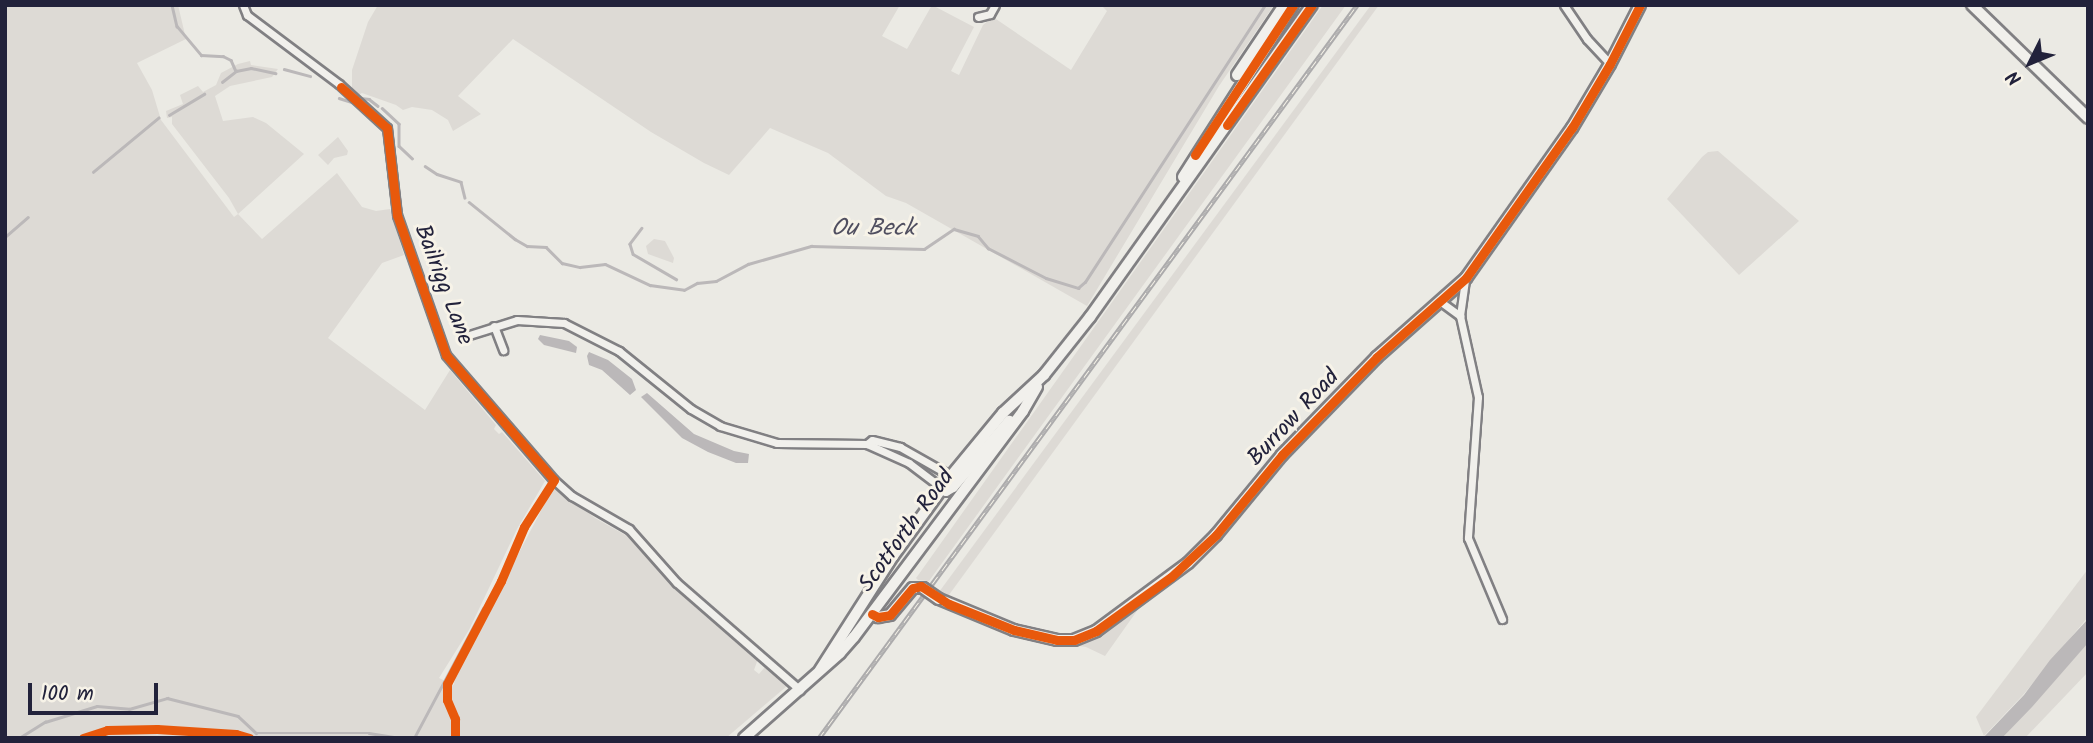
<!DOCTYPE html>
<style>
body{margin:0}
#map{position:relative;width:2093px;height:743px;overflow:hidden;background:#ebeae4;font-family:Kalam,sans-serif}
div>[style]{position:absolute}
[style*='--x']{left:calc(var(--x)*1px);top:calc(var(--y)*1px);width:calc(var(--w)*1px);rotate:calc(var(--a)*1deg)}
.green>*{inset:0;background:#dddad5}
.water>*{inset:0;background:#bbb8b9}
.stream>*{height:2.5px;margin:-1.25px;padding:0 1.25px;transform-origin:1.25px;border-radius:1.25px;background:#bbb8b9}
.roads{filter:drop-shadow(2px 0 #818083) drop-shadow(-2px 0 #818083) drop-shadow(0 2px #818083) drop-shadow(0 -2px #818083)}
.street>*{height:7px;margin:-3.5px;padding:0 3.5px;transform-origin:3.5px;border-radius:3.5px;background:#f1f0ec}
.secondary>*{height:10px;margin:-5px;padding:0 5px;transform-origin:5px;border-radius:5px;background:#f1f0ec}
.primary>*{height:10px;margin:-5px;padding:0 5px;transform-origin:5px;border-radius:5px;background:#f1f0ec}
.rail>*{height:5px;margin-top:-2.5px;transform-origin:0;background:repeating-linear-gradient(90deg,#f7f3e8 0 8px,#acabac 0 16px);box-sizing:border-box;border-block:2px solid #acabac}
.bridges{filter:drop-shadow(2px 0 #818083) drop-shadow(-2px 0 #818083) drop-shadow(0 2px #818083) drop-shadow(0 -2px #818083)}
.secondary-bridge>*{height:10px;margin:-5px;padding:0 5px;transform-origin:5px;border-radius:5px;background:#f1f0ec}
.cycleway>*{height:9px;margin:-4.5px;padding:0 4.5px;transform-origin:4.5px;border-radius:4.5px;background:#e8590c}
span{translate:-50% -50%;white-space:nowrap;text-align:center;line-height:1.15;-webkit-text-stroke:6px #f7f3e8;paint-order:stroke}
.street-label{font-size:23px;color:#22223b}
.water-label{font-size:24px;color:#504f60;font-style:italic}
.frame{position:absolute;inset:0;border:7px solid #22223b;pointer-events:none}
.north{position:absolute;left:1995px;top:28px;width:70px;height:70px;-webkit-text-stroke:5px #f7f3e8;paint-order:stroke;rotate:227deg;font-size:19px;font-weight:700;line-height:28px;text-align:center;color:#22223b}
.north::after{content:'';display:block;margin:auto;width:24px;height:32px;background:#22223b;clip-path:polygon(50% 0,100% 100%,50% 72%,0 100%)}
.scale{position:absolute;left:28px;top:683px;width:130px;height:32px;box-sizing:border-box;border:4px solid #22223b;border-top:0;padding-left:9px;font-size:21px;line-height:24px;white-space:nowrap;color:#22223b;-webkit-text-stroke:5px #f7f3e8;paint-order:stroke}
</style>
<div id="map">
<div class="green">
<div style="clip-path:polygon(5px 5px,178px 5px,186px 39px,137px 63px,152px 90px,161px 120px,234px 217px,238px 214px,229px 198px,172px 124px,172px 117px,167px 118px,166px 111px,183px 104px,180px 95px,198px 86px,203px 92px,216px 85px,221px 73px,238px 64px,250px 61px,251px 65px,278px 69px,272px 77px,230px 86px,215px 96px,223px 121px,253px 117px,266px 123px,304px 154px,238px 214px,262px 239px,337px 173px,362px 207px,376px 211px,390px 209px,404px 255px,382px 263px,328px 338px,425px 410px,450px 370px,496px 425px,494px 429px,499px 434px,502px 432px,545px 481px,517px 529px,469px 630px,439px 678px,454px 685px,455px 675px,554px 486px,595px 518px,627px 536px,675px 589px,759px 656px,754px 670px,759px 674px,765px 667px,773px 667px,787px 686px,726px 738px,5px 738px)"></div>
<div style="clip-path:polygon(378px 5px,900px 5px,882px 36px,907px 49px,932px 5px,974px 27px,951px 71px,959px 75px,983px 25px,993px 17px,1071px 70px,1107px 11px,1101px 5px,1274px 5px,1219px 86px,1087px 306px,906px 203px,886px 196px,828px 153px,770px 128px,729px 175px,704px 163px,651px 132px,513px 39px,458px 96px,481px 114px,453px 131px,448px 120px,432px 110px,412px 107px,403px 110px,396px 105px,362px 93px,358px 95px,352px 91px,352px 70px,368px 22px)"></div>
<div style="clip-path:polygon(1323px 5px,1346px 5px,929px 581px,918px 580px,916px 578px,919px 574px)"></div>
<div style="clip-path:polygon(1371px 5px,1379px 5px,946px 599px,941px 596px,939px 592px)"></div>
<div style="clip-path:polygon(338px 137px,348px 151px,347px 155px,334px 158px,328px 165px,318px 155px)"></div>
<div style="clip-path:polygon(1718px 151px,1799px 221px,1739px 275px,1667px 199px,1702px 157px,1708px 152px)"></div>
<div style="clip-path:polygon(654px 239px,665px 241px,674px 258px,673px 263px,648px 254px,646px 246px)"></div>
<div style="clip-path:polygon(2088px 569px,2088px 617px,2023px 695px,1984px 736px,1976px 717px)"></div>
<div style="clip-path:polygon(1139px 608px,1105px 656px,1086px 647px,1072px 645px,1099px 636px)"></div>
<div style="clip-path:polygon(2088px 643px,2088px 672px,2025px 738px,2002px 738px)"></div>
</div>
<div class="water">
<div style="clip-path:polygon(540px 335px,569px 341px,577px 347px,576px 353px,544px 345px,538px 339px)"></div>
<div style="clip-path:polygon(589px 352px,608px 360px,632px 379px,636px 390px,630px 395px,602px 370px,589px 365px,587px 356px)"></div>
<div style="clip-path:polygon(647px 393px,694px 434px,734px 451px,749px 454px,748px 463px,736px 463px,708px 452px,682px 438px,641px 397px)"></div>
<div style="clip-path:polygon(2088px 619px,2088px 643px,2032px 707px,2002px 738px,1983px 738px,2024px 695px,2050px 660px)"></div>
</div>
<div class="stream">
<div style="--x:172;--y:5;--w:22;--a:77"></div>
<div style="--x:177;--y:26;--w:38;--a:50"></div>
<div style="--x:201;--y:55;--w:22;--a:3"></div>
<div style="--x:223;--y:56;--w:9;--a:27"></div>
<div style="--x:231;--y:60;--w:12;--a:66"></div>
<div style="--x:236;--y:71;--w:15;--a:-11"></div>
<div style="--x:251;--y:68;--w:25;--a:12"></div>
<div style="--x:284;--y:69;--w:27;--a:15"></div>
<div style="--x:222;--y:82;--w:18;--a:-38"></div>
<div style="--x:339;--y:98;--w:13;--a:18"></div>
<div style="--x:361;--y:98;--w:8;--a:7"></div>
<div style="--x:369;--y:99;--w:11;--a:38"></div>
<div style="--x:382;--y:108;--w:23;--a:43"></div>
<div style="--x:399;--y:124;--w:22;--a:90"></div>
<div style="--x:399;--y:146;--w:18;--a:43"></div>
<div style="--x:169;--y:115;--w:41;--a:-31"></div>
<div style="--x:425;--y:166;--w:14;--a:34"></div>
<div style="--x:437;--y:174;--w:25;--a:18"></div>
<div style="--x:461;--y:182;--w:16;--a:76"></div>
<div style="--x:93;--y:172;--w:85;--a:-39.7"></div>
<div style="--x:469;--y:202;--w:59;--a:38.8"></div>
<div style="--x:515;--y:239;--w:14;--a:30"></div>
<div style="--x:527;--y:246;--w:19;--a:3"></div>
<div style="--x:546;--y:247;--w:23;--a:45"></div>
<div style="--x:562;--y:263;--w:18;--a:13"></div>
<div style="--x:580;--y:267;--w:25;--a:-7"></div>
<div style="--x:605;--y:264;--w:50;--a:25"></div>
<div style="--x:650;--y:285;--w:34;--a:8"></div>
<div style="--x:684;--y:290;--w:15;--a:-28"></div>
<div style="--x:697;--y:283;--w:19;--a:-6"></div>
<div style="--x:716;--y:281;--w:36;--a:-28"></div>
<div style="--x:748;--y:264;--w:66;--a:-15.9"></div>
<div style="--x:811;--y:246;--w:113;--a:1.5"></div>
<div style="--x:924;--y:249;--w:36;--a:-34"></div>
<div style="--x:954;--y:229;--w:25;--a:16"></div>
<div style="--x:978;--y:236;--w:16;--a:50"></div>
<div style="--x:988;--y:248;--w:65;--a:27.3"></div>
<div style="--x:1046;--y:278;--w:34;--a:17"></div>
<div style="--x:1078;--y:288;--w:9;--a:-41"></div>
<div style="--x:1085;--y:282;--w:330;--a:-57"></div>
<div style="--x:642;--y:228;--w:20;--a:127"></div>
<div style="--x:630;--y:244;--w:10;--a:73"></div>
<div style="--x:633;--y:254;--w:50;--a:30.2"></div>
<div style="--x:5;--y:237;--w:30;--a:-41"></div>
<div style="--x:19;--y:738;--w:31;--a:-32"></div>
<div style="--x:45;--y:722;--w:54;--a:-17.1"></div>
<div style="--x:97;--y:706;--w:32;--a:5"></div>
<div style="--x:129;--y:709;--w:40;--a:-16"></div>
<div style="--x:167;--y:698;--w:73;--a:14.2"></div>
<div style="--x:238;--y:716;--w:25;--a:43"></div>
<div style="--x:256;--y:733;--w:113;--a:0"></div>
<div style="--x:369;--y:733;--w:31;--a:9"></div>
<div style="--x:414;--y:738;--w:147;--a:-62"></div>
</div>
<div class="roads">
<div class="street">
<div style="--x:243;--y:5;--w:11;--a:68"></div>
<div style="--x:247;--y:15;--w:115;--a:36.9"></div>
<div style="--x:339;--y:84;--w:65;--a:42.5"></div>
<div style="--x:387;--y:128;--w:88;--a:83.4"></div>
<div style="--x:397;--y:215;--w:148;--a:70.7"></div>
<div style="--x:446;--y:355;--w:165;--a:49.2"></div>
<div style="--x:554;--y:480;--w:24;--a:42"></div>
<div style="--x:572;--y:496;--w:66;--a:30.1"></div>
<div style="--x:629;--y:529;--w:72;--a:48.4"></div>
<div style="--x:677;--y:583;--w:163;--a:41"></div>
<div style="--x:1564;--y:5;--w:41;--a:55.9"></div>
<div style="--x:1587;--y:39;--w:34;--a:47"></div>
<div style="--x:978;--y:17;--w:12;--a:-14"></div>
<div style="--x:990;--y:14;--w:10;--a:-61"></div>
<div style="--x:1465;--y:280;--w:36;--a:98"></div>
<div style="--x:1460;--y:316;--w:83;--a:77.5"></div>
<div style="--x:1478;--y:397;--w:141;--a:94.1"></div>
<div style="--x:1468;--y:538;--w:88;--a:67.2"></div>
<div style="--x:1441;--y:302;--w:24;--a:36"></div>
<div style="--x:494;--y:326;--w:26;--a:69"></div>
<div style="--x:466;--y:336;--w:53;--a:-17.4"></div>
<div style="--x:517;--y:320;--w:47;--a:3.7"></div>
<div style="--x:564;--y:323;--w:62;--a:27"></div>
<div style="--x:619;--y:351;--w:92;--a:38.9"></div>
<div style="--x:691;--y:409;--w:34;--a:30"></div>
<div style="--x:720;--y:426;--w:59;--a:16.6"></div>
<div style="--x:777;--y:443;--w:90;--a:0.6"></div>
<div style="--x:867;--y:444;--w:46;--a:24.3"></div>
<div style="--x:909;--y:463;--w:41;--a:37.1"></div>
<div style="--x:867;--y:444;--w:6;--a:-39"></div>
<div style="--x:872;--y:440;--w:29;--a:14"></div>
<div style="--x:900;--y:447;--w:59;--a:29.6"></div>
</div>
<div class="secondary">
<div style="--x:1972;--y:5;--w:162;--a:44.2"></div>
<div style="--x:939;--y:599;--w:81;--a:22.5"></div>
<div style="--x:1014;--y:630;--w:44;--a:13.1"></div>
<div style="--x:1057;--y:640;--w:17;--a:0"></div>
<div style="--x:1074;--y:640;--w:24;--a:-22"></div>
<div style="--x:1096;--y:631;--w:114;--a:-36.5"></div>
<div style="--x:1188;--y:563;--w:40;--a:-45"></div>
<div style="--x:1216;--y:535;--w:104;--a:-50.5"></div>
<div style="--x:1282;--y:455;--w:136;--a:-45.9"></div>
<div style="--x:1377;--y:357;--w:119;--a:-41.6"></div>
<div style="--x:1466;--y:278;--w:184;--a:-54.8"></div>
<div style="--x:1572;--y:128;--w:74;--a:-59.3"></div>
<div style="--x:1610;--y:64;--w:66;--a:-63"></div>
<div style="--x:872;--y:614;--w:7;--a:27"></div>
<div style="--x:878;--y:617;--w:12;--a:-9"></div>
<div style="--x:890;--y:615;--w:35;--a:-50"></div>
<div style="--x:913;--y:588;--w:10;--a:0"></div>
</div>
<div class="primary">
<div style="--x:1237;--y:75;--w:84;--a:-56.1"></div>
<div style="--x:1183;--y:177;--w:204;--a:-57.4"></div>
<div style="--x:942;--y:488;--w:5;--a:37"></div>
<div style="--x:946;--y:491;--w:8;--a:-30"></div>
<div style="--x:953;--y:487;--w:87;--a:-49.7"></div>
<div style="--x:820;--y:670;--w:135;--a:-57.4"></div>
<div style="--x:893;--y:556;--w:99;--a:-54.1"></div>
<div style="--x:951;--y:476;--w:82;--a:-50.5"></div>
<div style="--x:1003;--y:413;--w:56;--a:-42.8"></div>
<div style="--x:1044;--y:375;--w:74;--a:-51.6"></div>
<div style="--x:1090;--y:317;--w:383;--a:-54.6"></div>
<div style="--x:744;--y:738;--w:128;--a:-41.5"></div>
<div style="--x:840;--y:653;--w:21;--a:-49"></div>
<div style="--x:854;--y:637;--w:282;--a:-53.2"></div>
<div style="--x:1023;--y:411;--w:28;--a:-60"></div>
</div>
</div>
<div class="rail">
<div style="--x:819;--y:738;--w:909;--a:-53.72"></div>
</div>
<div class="bridges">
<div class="secondary-bridge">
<div style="--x:923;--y:588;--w:19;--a:35"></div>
</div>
</div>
<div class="cycleway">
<div style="--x:341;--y:87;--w:62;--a:41.7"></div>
<div style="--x:387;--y:128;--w:88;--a:83.4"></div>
<div style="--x:397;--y:215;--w:148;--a:70.7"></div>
<div style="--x:446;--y:355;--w:165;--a:49.2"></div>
<div style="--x:554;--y:480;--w:56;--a:122.6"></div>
<div style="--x:524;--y:527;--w:59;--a:113.1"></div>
<div style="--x:501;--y:581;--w:116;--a:117.7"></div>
<div style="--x:447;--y:684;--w:16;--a:90"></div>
<div style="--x:447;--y:700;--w:21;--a:67"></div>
<div style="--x:455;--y:719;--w:19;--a:90"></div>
<div style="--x:1227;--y:125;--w:147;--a:-54.7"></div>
<div style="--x:1195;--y:155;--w:179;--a:-56.8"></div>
<div style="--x:872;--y:614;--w:7;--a:27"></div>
<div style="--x:878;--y:617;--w:12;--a:-9"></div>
<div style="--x:890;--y:615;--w:35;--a:-50"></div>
<div style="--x:913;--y:588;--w:8;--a:-14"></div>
<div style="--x:921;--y:586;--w:33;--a:33"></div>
<div style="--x:949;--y:604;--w:70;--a:21.8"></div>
<div style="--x:1014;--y:630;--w:44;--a:13.1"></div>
<div style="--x:1057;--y:640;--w:17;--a:0"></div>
<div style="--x:1074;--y:640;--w:24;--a:-22"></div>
<div style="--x:1096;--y:631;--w:92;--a:-35.8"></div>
<div style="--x:1171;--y:577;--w:62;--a:-43"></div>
<div style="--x:1216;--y:535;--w:104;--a:-50.5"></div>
<div style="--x:1282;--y:455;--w:136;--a:-45.9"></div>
<div style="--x:1377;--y:357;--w:119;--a:-41.6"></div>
<div style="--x:1466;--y:278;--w:184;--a:-54.8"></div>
<div style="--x:1572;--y:128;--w:74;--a:-59.3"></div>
<div style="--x:1610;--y:64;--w:66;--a:-63"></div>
<div style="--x:83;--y:738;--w:25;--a:-18"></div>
<div style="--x:107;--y:730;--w:50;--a:-1.1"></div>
<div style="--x:157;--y:729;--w:79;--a:3.6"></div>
<div style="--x:236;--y:734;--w:14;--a:17"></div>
</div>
<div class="street-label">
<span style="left:443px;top:285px;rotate:69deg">Bailrigg Lane</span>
<span style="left:1294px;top:418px;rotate:-47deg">Burrow Road</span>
<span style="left:907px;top:531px;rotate:-54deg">Scotforth Road</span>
</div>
<div class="water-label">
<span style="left:873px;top:229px">Ou Beck</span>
</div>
<div class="frame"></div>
<div class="north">N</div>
<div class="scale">100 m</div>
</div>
